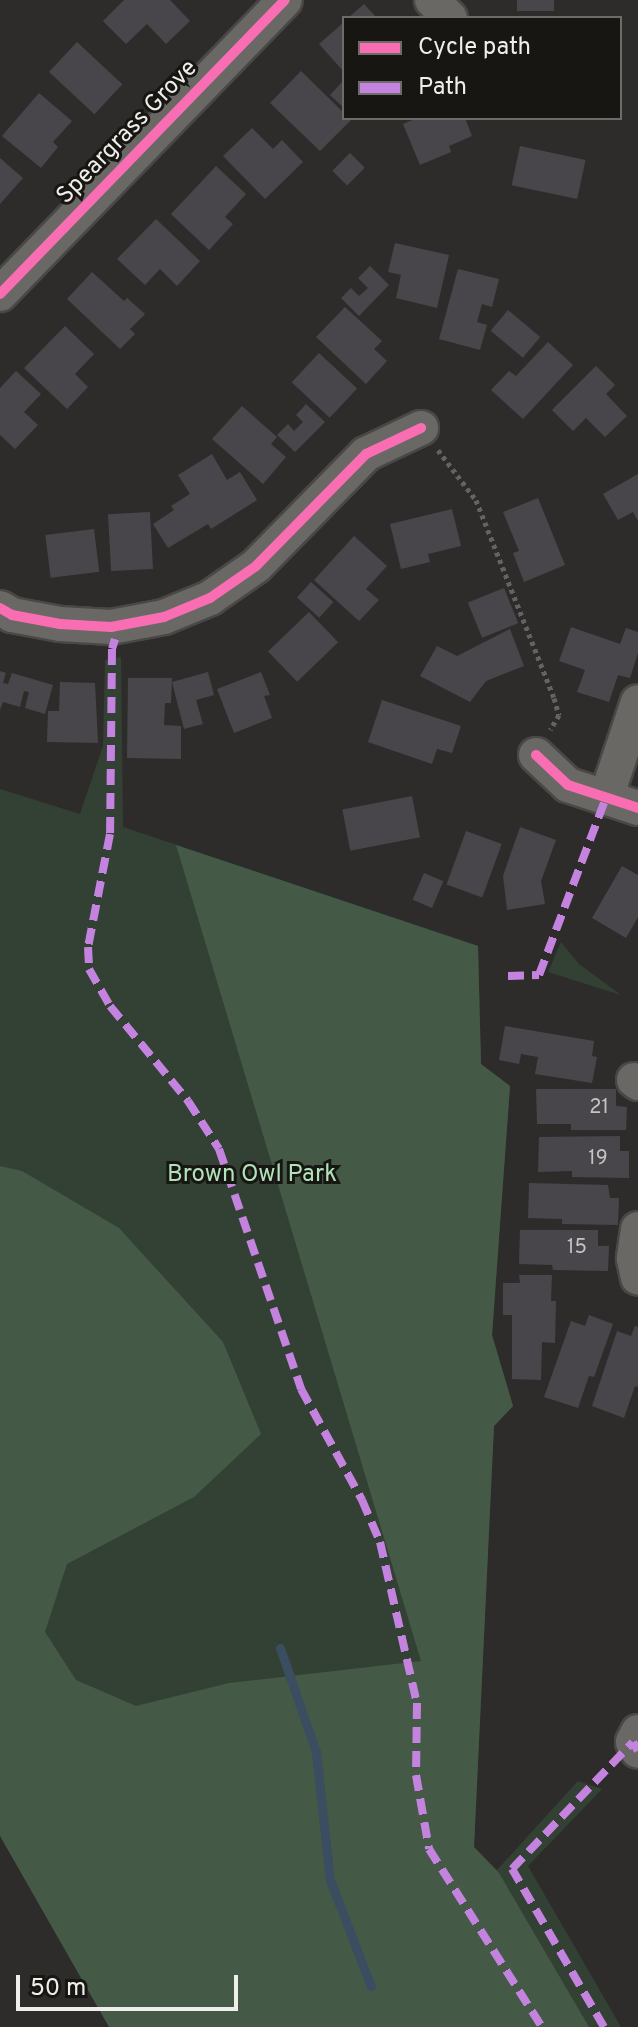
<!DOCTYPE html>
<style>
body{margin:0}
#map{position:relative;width:638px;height:2027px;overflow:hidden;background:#2e2c2a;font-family:Overpass,sans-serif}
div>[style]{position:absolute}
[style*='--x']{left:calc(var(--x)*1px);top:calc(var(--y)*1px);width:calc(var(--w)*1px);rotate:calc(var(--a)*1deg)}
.green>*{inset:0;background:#324134}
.forest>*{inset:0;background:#445a47}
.stream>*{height:9px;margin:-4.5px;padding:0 4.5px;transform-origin:4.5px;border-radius:4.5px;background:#3b4d61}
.building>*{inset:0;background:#48464b;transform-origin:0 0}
.path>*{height:5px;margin-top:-2.5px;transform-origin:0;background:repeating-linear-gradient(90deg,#656361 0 4px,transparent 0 8px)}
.roads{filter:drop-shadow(2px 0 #4a4846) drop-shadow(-2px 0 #4a4846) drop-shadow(0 2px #4a4846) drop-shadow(0 -2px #4a4846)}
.street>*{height:34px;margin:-17px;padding:0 17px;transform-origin:17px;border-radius:17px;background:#696865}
.quiet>*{height:8px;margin-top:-4px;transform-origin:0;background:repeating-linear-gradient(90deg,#c483df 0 16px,transparent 0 24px)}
.cycleway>*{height:10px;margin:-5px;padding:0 5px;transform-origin:5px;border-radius:5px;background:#f96db3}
span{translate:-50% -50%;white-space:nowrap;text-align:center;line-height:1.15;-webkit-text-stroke:6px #171613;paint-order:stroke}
.number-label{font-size:20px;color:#c6c4c2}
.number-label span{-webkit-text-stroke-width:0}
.street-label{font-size:24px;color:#f0eeea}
.park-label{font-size:24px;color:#b2e2ba}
.legend{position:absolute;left:342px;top:16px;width:280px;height:104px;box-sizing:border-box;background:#171613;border:2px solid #6e6c69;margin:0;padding:10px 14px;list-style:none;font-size:24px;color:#f0eeea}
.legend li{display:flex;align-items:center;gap:16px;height:40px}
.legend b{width:40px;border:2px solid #6e6c69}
.scale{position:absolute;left:16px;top:1975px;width:222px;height:36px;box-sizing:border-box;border:4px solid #f0eeea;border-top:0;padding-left:10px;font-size:24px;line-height:28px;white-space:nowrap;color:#f0eeea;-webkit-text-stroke:6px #171613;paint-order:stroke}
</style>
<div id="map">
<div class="green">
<div style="clip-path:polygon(121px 657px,123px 827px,478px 946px,481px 1064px,510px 1086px,492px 1335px,513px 1406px,494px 1426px,474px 1847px,497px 1870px,578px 1781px,602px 1789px,528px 1866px,621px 2027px,199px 2027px,0 1698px,0 789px,80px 814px,103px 746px,105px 660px)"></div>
<div style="clip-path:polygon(561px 942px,579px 964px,621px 995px,548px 972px)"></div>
</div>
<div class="forest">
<div style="clip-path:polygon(176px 845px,478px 946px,481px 1064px,510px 1086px,492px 1335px,513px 1406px,494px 1426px,474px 1847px,499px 1873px,589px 2027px,109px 2027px,0 1836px,0 1166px,22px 1171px,119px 1228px,223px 1342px,261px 1434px,194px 1497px,67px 1564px,45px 1632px,76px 1680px,136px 1706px,229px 1683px,421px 1661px)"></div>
</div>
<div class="stream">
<div style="--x:280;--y:1648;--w:110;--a:70.9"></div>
<div style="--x:316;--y:1752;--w:129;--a:83.8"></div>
<div style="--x:330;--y:1880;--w:114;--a:68.9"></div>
</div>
<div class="building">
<div style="clip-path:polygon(124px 0,170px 0,190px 21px,166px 44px,147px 24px,126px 44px,103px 21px)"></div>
<div style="left:517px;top:0;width:37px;height:11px"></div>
<div style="clip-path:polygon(364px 4px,377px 18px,348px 18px)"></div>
<div style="clip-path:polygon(344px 22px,344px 72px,319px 44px)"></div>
<div style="left:77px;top:42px;width:62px;height:41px;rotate:43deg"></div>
<div style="clip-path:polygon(301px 71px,344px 113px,344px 118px,351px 120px,320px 151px,270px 103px)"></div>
<div style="clip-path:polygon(344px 80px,344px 108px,330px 95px)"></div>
<div style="clip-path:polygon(39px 93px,72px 121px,53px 142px,58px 147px,41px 168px,2px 136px)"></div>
<div style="clip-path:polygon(417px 118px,465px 118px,472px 136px,449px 146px,451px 152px,420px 165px,403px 124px)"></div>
<div style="clip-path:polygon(252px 128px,273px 149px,282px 140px,303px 162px,265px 199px,223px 156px)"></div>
<div style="left:520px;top:146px;width:67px;height:40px;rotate:12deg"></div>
<div style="left:350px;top:153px;width:21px;height:25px;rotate:45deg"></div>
<div style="clip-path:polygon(0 158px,23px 178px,0 204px)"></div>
<div style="clip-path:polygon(216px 166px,246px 194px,225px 217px,233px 224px,209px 250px,171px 214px)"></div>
<div style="clip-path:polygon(156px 219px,200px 261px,177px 286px,160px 269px,145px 285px,117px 259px)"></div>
<div style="clip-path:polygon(395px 243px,449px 255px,437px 308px,396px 298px,401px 275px,388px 272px)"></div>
<div style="clip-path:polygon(370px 266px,389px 285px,359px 316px,341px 298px,351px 288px,359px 296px,368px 288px,358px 278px)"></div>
<div style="clip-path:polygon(458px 269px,499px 279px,492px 307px,482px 304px,477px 322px,487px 325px,480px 350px,439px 339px)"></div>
<div style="clip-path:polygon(92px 272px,124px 301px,127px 298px,145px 314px,130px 329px,135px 334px,120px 349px,67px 299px)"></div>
<div style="clip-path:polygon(345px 307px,382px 341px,374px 349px,387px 361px,366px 384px,316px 337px)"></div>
<div style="left:508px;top:310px;width:42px;height:27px;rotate:40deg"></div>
<div style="clip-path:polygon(65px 326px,94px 354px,75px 374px,88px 387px,67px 409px,24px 368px)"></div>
<div style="clip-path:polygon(548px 342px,573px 365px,523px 419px,491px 390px,509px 371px,516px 376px)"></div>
<div style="left:319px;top:353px;width:52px;height:40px;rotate:43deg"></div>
<div style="clip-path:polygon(596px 366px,615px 385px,606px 394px,627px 416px,605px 437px,586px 418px,573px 431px,552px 410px)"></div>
<div style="clip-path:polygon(16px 371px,41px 394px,24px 412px,38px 425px,15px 449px,0 435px,0 388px)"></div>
<div style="clip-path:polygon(306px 404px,325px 422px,295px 452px,277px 435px,288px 424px,294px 431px,303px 422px,296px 415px)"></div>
<div style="clip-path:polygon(242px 406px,277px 437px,271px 444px,286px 457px,263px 484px,212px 439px)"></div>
<div style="clip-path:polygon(212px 454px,227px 480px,240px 472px,257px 500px,211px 529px,208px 524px,168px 548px,153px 524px,174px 510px,171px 506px,190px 494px,178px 475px)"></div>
<div style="clip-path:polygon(638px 474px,638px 521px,633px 512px,618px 520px,603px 494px)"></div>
<div style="clip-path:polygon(538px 498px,565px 565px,524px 582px,513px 553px,519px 551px,503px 512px)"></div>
<div style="clip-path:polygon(452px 509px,461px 546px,428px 554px,430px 562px,401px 569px,390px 524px)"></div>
<div style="left:150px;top:512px;width:57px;height:42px;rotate:87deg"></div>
<div style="left:94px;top:529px;width:43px;height:49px;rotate:83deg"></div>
<div style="clip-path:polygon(354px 536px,387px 566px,366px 589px,379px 600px,359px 621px,314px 580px)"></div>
<div style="left:311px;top:582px;width:30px;height:21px;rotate:42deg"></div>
<div style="left:504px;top:588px;width:38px;height:39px;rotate:68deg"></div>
<div style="left:309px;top:612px;width:42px;height:57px;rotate:46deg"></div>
<div style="clip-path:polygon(571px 627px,620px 644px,626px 628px,638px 632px,638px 653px,630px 678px,618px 675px,609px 702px,577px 692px,585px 670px,559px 661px)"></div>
<div style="clip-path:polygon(510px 629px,524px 666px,486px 681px,470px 702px,420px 676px,437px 646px,457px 656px)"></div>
<div style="clip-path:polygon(0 671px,6px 673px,3px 683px,8px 684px,12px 673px,53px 685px,45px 714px,25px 708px,29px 692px,24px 691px,20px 707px,3px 702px,0 710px)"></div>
<div style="clip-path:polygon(208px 672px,214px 695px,196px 700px,203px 724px,184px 729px,172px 682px)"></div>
<div style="clip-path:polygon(261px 672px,270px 695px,264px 696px,272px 718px,234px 733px,217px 689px)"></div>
<div style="clip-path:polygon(128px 678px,172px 678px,171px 703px,165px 703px,164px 725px,181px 726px,181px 759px,127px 758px)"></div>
<div style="clip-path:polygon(60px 682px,95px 683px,98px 743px,47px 742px,48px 711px,59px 711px)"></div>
<div style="clip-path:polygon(382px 700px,461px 726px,452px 753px,437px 749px,432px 764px,368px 742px)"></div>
<div style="left:412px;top:796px;width:42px;height:71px;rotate:79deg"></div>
<div style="clip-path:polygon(520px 827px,556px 840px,541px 881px,545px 904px,507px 910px,503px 876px)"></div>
<div style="left:466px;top:831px;width:38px;height:57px;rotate:20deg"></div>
<div style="clip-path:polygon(622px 866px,638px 875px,638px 917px,626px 938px,592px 918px)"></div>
<div style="left:424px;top:873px;width:21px;height:29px;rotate:23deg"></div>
<div style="clip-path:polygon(505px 1026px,594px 1041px,592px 1056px,597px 1057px,592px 1083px,535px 1074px,538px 1057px,521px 1054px,519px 1064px,499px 1060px)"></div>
<div style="clip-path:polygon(536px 1089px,616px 1089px,616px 1106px,627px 1107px,626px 1130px,571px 1130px,571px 1124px,537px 1124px)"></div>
<div style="clip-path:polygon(620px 1136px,620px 1151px,629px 1151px,629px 1178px,572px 1177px,572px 1171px,538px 1172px,539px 1137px)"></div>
<div style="clip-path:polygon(529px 1183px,608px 1185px,610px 1198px,619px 1198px,618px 1225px,562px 1224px,562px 1219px,528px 1218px)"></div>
<div style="clip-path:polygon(520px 1230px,598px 1230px,598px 1246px,609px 1246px,608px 1271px,553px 1270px,552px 1265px,519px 1264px)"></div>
<div style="clip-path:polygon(519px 1275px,552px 1275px,551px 1301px,556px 1301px,555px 1343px,542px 1342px,541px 1380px,512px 1379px,512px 1315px,503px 1315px,503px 1283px,520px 1283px)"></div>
<div style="clip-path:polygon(589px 1315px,613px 1324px,594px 1377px,589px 1376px,578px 1408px,544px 1397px,571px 1321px,585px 1326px)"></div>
<div style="clip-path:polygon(635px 1326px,638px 1327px,638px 1387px,635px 1386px,624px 1418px,592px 1406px,617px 1331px,631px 1336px)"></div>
</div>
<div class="path">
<div style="--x:438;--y:450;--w:63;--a:52.8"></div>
<div style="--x:476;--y:500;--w:213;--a:68.5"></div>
<div style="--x:554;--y:698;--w:18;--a:74"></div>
<div style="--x:559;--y:715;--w:17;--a:121"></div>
</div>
<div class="roads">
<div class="street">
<div style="--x:432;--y:0;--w:25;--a:45"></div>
<div style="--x:0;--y:294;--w:409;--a:-45.9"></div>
<div style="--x:0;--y:608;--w:14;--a:30"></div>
<div style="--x:12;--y:615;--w:49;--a:10.6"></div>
<div style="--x:60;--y:624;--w:51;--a:3.4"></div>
<div style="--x:111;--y:627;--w:54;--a:-10.7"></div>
<div style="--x:164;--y:617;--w:50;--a:-22.4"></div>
<div style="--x:210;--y:598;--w:56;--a:-34.8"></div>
<div style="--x:256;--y:566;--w:157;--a:-45.5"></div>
<div style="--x:366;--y:454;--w:61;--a:-25.3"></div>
<div style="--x:536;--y:755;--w:44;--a:43.2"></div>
<div style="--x:568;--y:785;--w:74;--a:18.2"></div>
<div style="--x:606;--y:798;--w:101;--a:-71.6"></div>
<div style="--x:634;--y:1080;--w:5;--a:37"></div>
<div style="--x:638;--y:1229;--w:30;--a:98"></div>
<div style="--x:634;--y:1259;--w:19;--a:78"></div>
<div style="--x:638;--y:1732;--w:11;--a:117"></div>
<div style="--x:633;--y:1742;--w:10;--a:61"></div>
</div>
</div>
<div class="quiet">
<div style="--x:115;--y:639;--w:10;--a:107"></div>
<div style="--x:112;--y:649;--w:185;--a:90.6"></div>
<div style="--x:110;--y:834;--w:115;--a:101"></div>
<div style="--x:88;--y:947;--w:22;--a:87"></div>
<div style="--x:89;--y:969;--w:43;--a:60.4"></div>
<div style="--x:110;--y:1006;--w:123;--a:50.6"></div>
<div style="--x:188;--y:1101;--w:57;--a:57.1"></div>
<div style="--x:219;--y:1149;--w:254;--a:71.1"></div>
<div style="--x:301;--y:1389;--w:127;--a:61.2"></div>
<div style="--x:362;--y:1500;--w:46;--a:66.8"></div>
<div style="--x:380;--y:1542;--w:165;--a:77.1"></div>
<div style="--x:417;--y:1703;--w:72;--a:90.8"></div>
<div style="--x:416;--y:1775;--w:75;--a:80"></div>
<div style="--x:429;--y:1849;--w:211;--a:57.6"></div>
<div style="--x:508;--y:976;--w:31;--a:-2"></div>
<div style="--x:539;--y:975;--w:189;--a:-69.3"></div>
<div style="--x:604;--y:2027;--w:183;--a:-120.2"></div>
<div style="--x:512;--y:1869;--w:175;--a:-46.4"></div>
<div style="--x:633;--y:1742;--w:10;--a:61"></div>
</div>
<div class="cycleway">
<div style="--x:0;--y:294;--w:409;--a:-45.9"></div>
<div style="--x:0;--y:608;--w:14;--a:30"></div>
<div style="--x:12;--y:615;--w:49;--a:10.6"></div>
<div style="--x:60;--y:624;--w:51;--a:3.4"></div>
<div style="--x:111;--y:627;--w:54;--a:-10.7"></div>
<div style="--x:164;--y:617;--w:50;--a:-22.4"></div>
<div style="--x:210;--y:598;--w:56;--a:-34.8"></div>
<div style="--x:256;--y:566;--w:157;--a:-45.5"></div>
<div style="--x:366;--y:454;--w:61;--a:-25.3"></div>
<div style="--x:536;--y:755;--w:44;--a:43.2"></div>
<div style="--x:568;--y:785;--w:74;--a:18.2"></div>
</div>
<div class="number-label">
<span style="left:599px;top:1108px">21</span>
<span style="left:598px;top:1159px">19</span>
<span style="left:577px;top:1248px">15</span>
</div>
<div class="street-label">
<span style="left:128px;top:133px;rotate:-46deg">Speargrass Grove</span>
</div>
<div class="park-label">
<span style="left:252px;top:1176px">Brown Owl Park</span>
</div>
<ul class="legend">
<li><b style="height:10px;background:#f96db3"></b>Cycle path</li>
<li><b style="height:10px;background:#c483df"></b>Path</li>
</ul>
<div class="scale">50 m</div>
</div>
